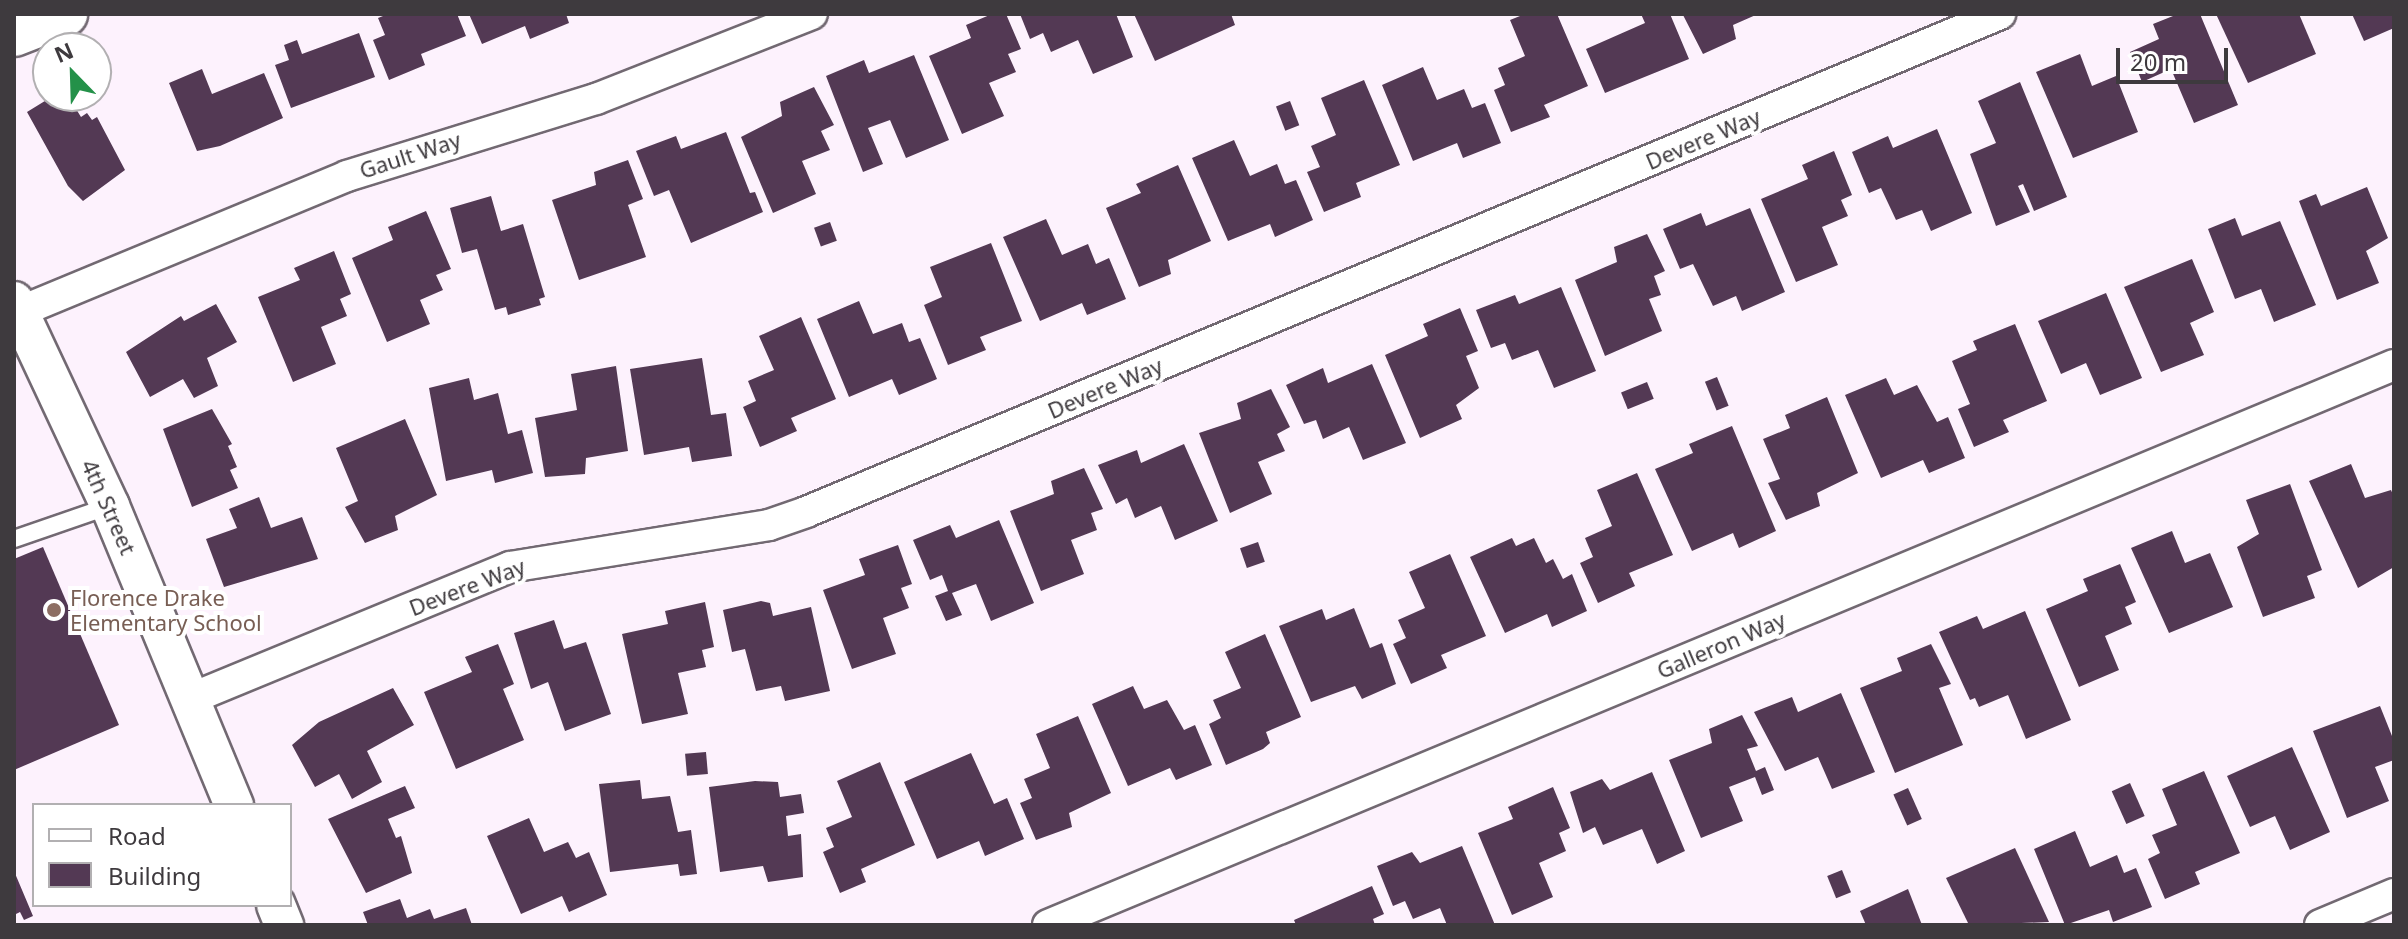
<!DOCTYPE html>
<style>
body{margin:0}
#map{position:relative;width:2408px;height:939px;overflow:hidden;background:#fdf2fd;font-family:"Noto Sans",sans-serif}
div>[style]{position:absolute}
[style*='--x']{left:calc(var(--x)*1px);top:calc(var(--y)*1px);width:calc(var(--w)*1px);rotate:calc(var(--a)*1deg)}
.building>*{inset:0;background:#533954;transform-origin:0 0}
.roads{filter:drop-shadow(2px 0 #726972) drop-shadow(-2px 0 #726972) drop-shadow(0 2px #726972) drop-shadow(0 -2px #726972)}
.service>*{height:16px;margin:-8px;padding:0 8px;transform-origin:8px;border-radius:8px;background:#fff}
.minor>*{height:30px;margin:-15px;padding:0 15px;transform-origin:15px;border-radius:15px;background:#fff}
.tertiary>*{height:38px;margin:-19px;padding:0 19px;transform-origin:19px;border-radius:19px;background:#fff}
.primary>*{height:44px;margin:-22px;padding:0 22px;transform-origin:22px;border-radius:22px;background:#fff}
.dots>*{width:22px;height:22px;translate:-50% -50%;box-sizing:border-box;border:4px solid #fff;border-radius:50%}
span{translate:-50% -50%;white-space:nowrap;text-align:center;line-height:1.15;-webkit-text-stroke:8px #fff;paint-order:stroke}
.street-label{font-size:22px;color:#3e3a3e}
.education-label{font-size:22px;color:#785e54}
.left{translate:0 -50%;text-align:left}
.frame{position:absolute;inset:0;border:16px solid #3e3a3e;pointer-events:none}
.legend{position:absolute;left:32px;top:803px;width:260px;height:104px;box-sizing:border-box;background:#fff;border:2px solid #b2b0b2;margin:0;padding:10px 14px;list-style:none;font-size:24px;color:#3e3a3e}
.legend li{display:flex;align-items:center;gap:16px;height:40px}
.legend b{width:40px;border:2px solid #b2b0b2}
.north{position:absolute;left:32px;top:32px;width:80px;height:80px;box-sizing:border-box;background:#fff;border:2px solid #b2b0b2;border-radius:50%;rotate:337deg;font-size:22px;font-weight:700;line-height:32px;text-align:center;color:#3e3a3e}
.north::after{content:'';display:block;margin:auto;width:28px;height:36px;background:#249149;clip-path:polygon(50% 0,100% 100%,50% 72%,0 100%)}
.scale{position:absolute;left:2116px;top:48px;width:112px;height:36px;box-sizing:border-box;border:4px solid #3e3a3e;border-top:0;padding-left:10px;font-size:24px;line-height:28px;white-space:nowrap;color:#3e3a3e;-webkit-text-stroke:6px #fff;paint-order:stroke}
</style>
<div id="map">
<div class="building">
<div style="clip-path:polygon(388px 14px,457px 14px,466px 36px,421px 54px,425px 65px,389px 80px,373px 40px,385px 35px,378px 18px)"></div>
<div style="clip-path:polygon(469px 14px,566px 14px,569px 23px,530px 39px,525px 26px,482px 44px)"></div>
<div style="clip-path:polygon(992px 14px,1006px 14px,1021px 49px,1008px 54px,1016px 72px,989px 83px,1004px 116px,962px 134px,929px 56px,971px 38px,966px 25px)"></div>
<div style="clip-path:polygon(1020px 14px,1116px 14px,1133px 57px,1093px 74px,1078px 40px,1051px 52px,1043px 33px,1030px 39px)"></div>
<div style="clip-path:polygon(1134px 14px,1231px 14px,1235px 25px,1155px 61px)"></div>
<div style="clip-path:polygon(1525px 14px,1557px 14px,1588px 86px,1544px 105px,1550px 117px,1511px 132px,1494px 90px,1505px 85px,1498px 68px,1525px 56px,1510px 20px)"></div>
<div style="clip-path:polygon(1641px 14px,1670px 14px,1689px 59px,1605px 93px,1586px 49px,1645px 23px)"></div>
<div style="clip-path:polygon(1758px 14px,1733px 25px,1736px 39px,1703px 54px,1683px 15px)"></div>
<div style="clip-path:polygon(2178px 14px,2200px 14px,2238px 105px,2194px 123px,2171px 69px,2142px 82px,2130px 52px,2159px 39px,2153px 24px)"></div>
<div style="clip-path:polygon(2216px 14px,2299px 14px,2316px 54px,2248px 83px)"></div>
<div style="clip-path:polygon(2352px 14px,2394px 14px,2394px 28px,2364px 41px)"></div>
<div style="clip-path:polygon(359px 33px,375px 77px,291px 108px,275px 65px,289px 60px,284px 45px,297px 40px,302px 54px)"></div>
<div style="clip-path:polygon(2080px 54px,2092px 86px,2116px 76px,2138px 132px,2073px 158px,2036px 72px)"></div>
<div style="clip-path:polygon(914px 55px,949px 140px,906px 158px,890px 120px,868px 128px,883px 164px,863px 172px,826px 76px,864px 60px,869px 73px)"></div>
<div style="clip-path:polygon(1423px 67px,1437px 100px,1464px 89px,1472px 108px,1485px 103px,1501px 143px,1463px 158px,1457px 143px,1413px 161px,1382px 85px)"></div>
<div style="clip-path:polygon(202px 69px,212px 94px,264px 73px,283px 118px,220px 146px,197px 151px,169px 83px)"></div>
<div style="clip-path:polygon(1364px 80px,1400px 165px,1356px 183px,1361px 197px,1324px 212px,1307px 172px,1320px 167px,1311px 146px,1336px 135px,1321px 98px)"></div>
<div style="clip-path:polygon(2020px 82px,2067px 197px,2034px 211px,2023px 184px,2018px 186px,2030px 212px,1996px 226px,1970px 154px,1996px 143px,1978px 101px)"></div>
<div style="clip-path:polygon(814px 87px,834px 125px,821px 131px,830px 150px,802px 161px,816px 194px,773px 213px,741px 137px,782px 116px,780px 102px)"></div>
<div style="clip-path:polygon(53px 96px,68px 96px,81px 117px,87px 113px,92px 120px,97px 117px,125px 170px,83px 201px,68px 186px,27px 112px)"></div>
<div style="left:1290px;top:101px;width:26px;height:15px;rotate:69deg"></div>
<div style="clip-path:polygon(1937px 129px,1972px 213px,1931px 231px,1922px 210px,1896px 220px,1881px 188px,1869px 193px,1852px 152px,1888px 136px,1893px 148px)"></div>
<div style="clip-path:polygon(726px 132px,750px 193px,755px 192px,763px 212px,691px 243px,669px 190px,654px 196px,636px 151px,676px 136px,681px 149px)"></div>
<div style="clip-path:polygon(1234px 140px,1250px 176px,1277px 164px,1285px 184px,1296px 180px,1313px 220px,1275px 237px,1270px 224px,1228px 241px,1192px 158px)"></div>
<div style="clip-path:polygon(1834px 151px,1852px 195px,1841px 200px,1848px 216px,1822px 227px,1838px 265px,1796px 282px,1761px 199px,1808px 179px,1802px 165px)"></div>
<div style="clip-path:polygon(628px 160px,643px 199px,628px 205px,646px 257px,579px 280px,552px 200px,596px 185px,594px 172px)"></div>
<div style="clip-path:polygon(1178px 165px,1211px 241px,1168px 260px,1171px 274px,1139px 287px,1106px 208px,1141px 193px,1136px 184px)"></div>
<div style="clip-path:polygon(2367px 187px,2388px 238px,2366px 251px,2379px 283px,2337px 300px,2299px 201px,2316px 194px,2321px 206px)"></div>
<div style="clip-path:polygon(491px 196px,501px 231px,523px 224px,545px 297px,539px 299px,541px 305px,508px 315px,506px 307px,495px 310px,477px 249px,462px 253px,450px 208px)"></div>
<div style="clip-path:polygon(1750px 208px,1785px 292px,1742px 311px,1736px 296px,1713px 306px,1693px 264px,1680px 269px,1663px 229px,1701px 213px,1706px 226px)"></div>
<div style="clip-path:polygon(426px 211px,451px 269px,436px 275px,443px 290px,420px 300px,430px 324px,387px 342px,352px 258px,393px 240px,388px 227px)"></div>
<div style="clip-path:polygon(2235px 218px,2242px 236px,2280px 221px,2316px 305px,2274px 322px,2261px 289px,2235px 299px,2208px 229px)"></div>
<div style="clip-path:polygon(1046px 219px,1062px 255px,1088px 244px,1096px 264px,1109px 258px,1126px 299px,1087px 315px,1082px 303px,1040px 321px,1003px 237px)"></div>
<div style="left:830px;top:222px;width:20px;height:17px;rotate:70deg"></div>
<div style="clip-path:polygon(1647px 234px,1665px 271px,1654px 276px,1661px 295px,1649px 299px,1662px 331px,1605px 356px,1575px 280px,1617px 262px,1614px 247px)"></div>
<div style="clip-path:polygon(991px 243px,1022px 321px,980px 337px,986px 350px,948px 365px,924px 305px,942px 297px,930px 267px)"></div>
<div style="clip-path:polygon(334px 251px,351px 294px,340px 299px,347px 316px,321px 327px,336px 364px,293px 382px,258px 297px,300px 280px,294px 268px)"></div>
<div style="clip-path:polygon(2192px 259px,2214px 312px,2190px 323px,2204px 355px,2161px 372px,2124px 287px)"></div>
<div style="clip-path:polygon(1561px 287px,1596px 371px,1554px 388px,1538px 350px,1512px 360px,1505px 343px,1491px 348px,1476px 310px,1515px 295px,1519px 304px)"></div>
<div style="clip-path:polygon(2106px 293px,2142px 378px,2100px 395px,2086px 363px,2061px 374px,2038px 321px)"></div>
<div style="clip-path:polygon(859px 301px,873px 334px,902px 323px,909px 342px,920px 338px,937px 379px,899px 395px,892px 379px,849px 397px,817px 319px)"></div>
<div style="clip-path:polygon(216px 304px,237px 342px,207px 358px,218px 386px,194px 398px,183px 379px,150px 397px,126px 352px,181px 316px,184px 321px)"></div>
<div style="clip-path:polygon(1460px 308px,1478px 351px,1466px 356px,1479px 388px,1456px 405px,1462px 419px,1420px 438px,1385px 355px,1428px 336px,1423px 324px)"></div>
<div style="clip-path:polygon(801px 317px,836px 399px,791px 418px,797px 431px,760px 447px,743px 407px,756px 401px,748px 381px,774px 370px,759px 336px)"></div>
<div style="clip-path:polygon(2015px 324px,2047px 401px,2003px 420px,2009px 432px,1974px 447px,1958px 409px,1970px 404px,1952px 361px,1977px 350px,1973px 341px)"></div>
<div style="clip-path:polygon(702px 358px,711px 415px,726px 413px,732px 456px,692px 462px,689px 447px,644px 455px,630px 369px)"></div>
<div style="clip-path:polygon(1372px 364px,1406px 443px,1363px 460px,1349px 427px,1323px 439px,1316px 420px,1304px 424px,1286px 385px,1323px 368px,1328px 383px)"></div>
<div style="clip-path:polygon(616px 366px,628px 451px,586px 458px,585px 474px,545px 477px,535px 418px,577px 410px,571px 374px)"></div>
<div style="left:1717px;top:377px;width:31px;height:13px;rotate:68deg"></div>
<div style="clip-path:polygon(469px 378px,474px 400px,498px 393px,508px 434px,522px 430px,533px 473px,495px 483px,492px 470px,446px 481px,429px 388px)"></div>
<div style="clip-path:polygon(1886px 378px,1894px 395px,1917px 385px,1937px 422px,1948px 417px,1965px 458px,1929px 473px,1923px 460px,1881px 478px,1845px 395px)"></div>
<div style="left:1647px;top:382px;width:18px;height:28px;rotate:68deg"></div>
<div style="clip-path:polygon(1271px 389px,1290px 427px,1277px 434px,1285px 451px,1258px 462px,1272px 494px,1230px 513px,1199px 433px,1241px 419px,1237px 403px)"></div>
<div style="clip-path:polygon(1827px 397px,1858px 473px,1817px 493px,1820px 506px,1786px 520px,1768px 483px,1780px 479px,1763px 439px,1790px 428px,1785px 415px)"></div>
<div style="clip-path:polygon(212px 409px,232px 444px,228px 446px,237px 467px,230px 470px,238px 488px,192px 507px,163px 429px)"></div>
<div style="clip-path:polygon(405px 419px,437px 495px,395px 516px,398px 530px,365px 543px,345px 507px,358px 501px,336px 448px)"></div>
<div style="clip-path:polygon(1732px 426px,1776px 531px,1739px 548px,1733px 533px,1692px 551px,1655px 469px,1693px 453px,1689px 444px)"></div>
<div style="clip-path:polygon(1184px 444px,1218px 521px,1175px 540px,1161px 506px,1135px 518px,1127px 498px,1116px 504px,1098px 465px,1137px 450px,1141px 463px)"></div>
<div style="clip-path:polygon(2351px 464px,2365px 498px,2391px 490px,2394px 497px,2394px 567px,2358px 588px,2309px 481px)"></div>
<div style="clip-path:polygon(1084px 468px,1103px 509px,1091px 513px,1097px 530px,1071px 540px,1084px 574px,1041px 591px,1010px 511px,1054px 494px,1051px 481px)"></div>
<div style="clip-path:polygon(1637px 473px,1673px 555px,1629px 573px,1635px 586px,1598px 603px,1580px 563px,1593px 557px,1585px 538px,1612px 526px,1597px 490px)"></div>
<div style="clip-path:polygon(2290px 484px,2322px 570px,2307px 576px,2315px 598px,2263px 617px,2237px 547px,2259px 534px,2246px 500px)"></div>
<div style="clip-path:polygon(259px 497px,271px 528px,302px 517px,318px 559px,224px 587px,206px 539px,237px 528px,229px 509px)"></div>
<div style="clip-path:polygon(999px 520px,1034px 603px,991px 621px,976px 584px,952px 593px,962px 615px,946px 621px,935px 596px,948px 591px,942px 575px,930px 580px,913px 540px,950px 525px,956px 538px)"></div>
<div style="clip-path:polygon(2172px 531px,2185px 563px,2210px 553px,2233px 607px,2169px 633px,2131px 548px)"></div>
<div style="clip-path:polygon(1512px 538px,1516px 546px,1534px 538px,1546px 563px,1553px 559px,1563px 579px,1572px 574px,1587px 611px,1552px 627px,1547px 614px,1505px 633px,1470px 557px)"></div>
<div style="left:1258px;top:542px;width:21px;height:19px;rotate:71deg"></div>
<div style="clip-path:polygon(898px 545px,912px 584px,901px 588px,909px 608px,883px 618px,896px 654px,852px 669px,823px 590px,865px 575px,859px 559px)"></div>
<div style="clip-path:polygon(43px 547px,119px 725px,14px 770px,14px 559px)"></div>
<div style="clip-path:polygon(1450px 554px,1486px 636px,1441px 655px,1447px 668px,1411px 684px,1393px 644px,1406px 638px,1398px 620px,1425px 608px,1409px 572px)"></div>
<div style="clip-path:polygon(2120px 564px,2136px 602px,2125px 607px,2132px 624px,2105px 636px,2119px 670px,2079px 687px,2046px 609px,2088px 591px,2083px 579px)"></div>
<div style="clip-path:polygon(761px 601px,770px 603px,773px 616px,811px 607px,830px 691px,785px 701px,781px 686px,756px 691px,745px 649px,732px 652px,723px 610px)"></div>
<div style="clip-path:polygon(705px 602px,714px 647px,702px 650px,706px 667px,678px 673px,688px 714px,642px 724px,622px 634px,668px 624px,665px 611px)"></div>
<div style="clip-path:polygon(1354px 608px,1370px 648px,1382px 643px,1396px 684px,1362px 699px,1355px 686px,1311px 702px,1279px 626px,1322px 609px,1326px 620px)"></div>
<div style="clip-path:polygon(2025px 611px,2071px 720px,2026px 739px,2008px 695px,1979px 707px,1975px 698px,1970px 700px,1939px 632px,1977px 616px,1983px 629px)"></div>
<div style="clip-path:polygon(554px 620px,564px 649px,586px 642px,611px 714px,565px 731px,548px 682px,531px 689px,514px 633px)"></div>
<div style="clip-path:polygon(1265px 634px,1301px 717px,1266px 732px,1270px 743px,1263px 749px,1226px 765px,1209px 724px,1221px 718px,1213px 700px,1241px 688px,1225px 652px)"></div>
<div style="clip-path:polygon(498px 644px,514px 684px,503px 689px,524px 740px,456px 769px,424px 692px,472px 672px,465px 657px)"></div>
<div style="clip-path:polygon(1931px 644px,1951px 684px,1939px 688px,1963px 745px,1895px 773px,1860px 688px,1902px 671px,1897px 658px)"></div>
<div style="clip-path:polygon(1133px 686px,1144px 709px,1167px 700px,1184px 730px,1195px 725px,1212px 765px,1176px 780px,1170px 768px,1128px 786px,1092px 704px)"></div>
<div style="clip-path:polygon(393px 688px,414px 725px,367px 751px,382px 782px,352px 799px,339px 774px,315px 787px,292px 745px,319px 722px)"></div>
<div style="clip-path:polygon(1841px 693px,1875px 772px,1832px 789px,1818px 757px,1785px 771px,1754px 712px,1792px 697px,1798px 712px)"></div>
<div style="clip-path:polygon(2380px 706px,2394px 741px,2394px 760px,2375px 767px,2389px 801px,2347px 818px,2313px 731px)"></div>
<div style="clip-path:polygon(1742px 715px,1758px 746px,1747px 749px,1756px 771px,1765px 767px,1774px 790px,1762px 795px,1755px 777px,1729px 787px,1743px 821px,1701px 838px,1669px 760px,1712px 743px,1709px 729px)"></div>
<div style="clip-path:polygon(1078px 716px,1111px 793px,1069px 813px,1072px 827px,1036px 840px,1020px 803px,1032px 798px,1024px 779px,1050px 768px,1036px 734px)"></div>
<div style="clip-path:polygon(2292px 747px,2330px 832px,2290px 850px,2275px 816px,2250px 827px,2227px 776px)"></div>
<div style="left:706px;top:752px;width:22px;height:21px;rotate:85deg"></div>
<div style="clip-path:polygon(971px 753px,994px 804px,1007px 798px,1024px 839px,985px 856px,979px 841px,937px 859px,904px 782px)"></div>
<div style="clip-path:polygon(880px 762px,915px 845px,861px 869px,866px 882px,840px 893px,823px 852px,834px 847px,826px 828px,852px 817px,837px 781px)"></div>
<div style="clip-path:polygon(2204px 771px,2240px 853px,2195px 872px,2200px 884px,2165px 899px,2148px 859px,2160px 853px,2152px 835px,2177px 825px,2162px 789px)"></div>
<div style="clip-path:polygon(1652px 772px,1685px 851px,1657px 864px,1642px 829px,1603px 845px,1595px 827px,1583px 833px,1570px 792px,1602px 779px,1610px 790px)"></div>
<div style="clip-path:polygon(640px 780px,642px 799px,670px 796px,678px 832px,691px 830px,697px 874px,680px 876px,678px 864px,610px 872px,599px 784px)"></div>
<div style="clip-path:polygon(755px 781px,778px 782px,780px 797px,801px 794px,804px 813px,786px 816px,788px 836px,801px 834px,803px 877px,768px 882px,763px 866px,720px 872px,709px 787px)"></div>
<div style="left:2130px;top:783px;width:36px;height:20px;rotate:66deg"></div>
<div style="clip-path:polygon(405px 786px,415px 808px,388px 819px,396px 838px,401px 836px,412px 873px,366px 893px,328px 819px)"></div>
<div style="clip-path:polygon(1553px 787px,1570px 828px,1559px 833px,1566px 851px,1539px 863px,1553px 897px,1512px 915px,1478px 833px,1513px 819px,1508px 807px)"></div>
<div style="left:1908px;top:788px;width:34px;height:16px;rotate:66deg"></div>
<div style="clip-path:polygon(529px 818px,544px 852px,568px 842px,576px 858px,589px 852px,607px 895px,569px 912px,562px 896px,521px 914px,487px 836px)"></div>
<div style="clip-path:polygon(2075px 831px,2090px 867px,2117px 855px,2124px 873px,2136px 868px,2152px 907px,2113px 922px,2109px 910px,2065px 925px,2034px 849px)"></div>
<div style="clip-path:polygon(1462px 846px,1495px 925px,1447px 925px,1440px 908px,1413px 919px,1405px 901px,1393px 906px,1377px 866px,1412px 852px,1420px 863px)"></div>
<div style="clip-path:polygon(2015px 848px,2049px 922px,1969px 925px,1946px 878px)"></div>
<div style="left:1842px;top:870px;width:24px;height:16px;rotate:68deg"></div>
<div style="clip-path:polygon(14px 871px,33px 916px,24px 920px,20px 912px,14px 915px)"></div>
<div style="clip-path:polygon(1372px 886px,1384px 914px,1373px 919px,1375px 925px,1296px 925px,1294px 920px)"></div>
<div style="clip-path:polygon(1908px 889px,1922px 925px,1866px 925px,1860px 911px)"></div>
<div style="clip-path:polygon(400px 899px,407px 918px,430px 909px,434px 919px,466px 908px,472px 925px,368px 925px,363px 912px)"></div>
</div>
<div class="roads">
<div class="service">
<div style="--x:14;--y:539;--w:102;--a:-19"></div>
</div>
<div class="minor">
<div style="--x:14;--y:314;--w:360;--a:-22.5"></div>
<div style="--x:347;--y:176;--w:261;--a:-17.2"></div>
<div style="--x:596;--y:99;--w:232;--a:-21.5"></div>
<div style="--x:190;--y:699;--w:346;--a:-22.4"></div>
<div style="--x:510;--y:567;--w:262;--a:-9.2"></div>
<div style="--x:769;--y:525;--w:39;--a:-19"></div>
<div style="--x:806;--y:512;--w:1294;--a:-22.64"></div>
<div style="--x:1048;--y:925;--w:1458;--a:-22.59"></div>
<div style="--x:2320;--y:925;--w:80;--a:-22.7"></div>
</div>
<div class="tertiary">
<div style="--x:14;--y:301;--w:226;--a:64.9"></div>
<div style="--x:110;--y:506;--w:324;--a:67.5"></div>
<div style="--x:276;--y:905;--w:22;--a:68"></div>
</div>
<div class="primary">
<div style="--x:14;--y:34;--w:55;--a:-21.4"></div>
</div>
</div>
<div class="dots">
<div style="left:54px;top:610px;background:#8d6e63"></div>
</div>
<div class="street-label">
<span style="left:1703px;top:139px;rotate:-23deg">Devere Way</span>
<span style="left:410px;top:155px;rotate:-18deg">Gault Way</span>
<span style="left:1105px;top:388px;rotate:-23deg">Devere Way</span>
<span style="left:109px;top:507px;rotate:66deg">4th Street</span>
<span style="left:467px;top:587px;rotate:-21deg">Devere Way</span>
<span style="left:1721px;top:645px;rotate:-23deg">Galleron Way</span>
</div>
<div class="education-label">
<span class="left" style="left:70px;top:610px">Florence Drake<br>Elementary School</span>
</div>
<div class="frame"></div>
<ul class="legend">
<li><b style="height:10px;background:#fff"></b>Road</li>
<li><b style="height:22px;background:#533954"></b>Building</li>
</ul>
<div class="north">N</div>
<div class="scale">20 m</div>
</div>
